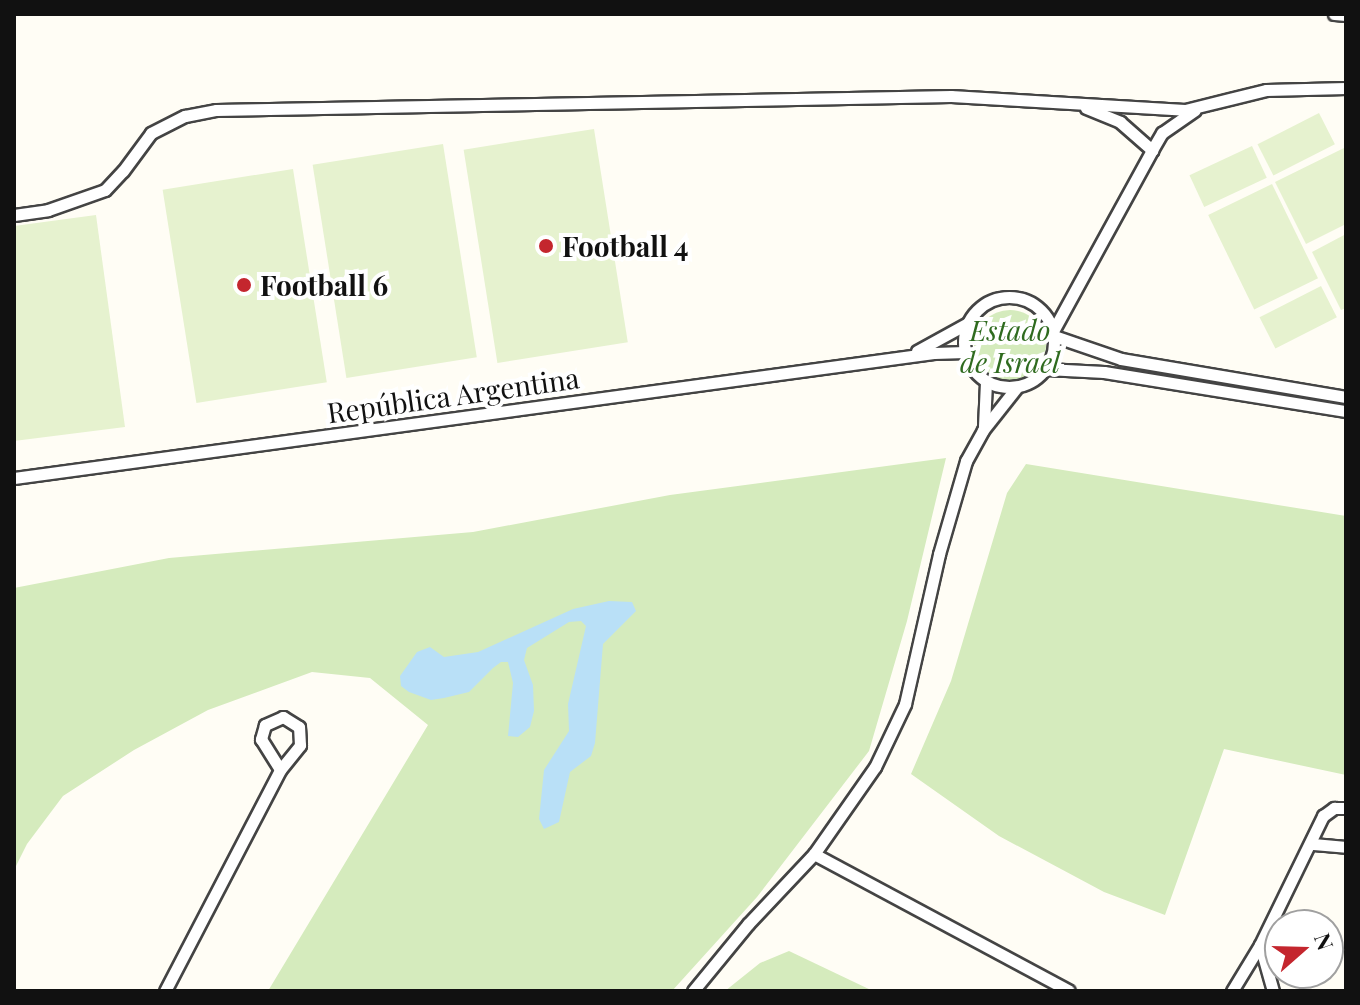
<!DOCTYPE html>
<meta charset="utf-8">
<style>
body{margin:0}
#map{position:relative;width:1360px;height:1005px;overflow:hidden;background:#fffdf5;font-family:"Playfair Display",serif}
div>[style]{position:absolute}
[style*='--x']{left:calc(var(--x)*1px);top:calc(var(--y)*1px);width:calc(var(--w)*1px);rotate:calc(var(--a)*1deg)}
.green>*{inset:0;background:#d5ebbd}
.round{border-radius:50%}
.pitch>*{inset:0;background:#e6f2cf;transform-origin:0 0}
.water>*{inset:0;background:#b9e0f7}
.roads{filter:drop-shadow(2px 0 #444) drop-shadow(-2px 0 #444) drop-shadow(0 2px #444) drop-shadow(0 -2px #444)}
.minor>*{height:11px;margin:-5.5px;padding:0 5.5px;transform-origin:5.5px;border-radius:5.5px;background:#fff}
.minor>.ring{margin:-5.5px;padding:0;box-sizing:content-box;background:none;border:11px solid #fff;border-radius:50%}
.dots>*{width:22px;height:22px;translate:-50% -50%;box-sizing:border-box;border:4px solid #fff;border-radius:50%}
span{translate:-50% -50%;white-space:nowrap;text-align:center;line-height:1.15;-webkit-text-stroke:8px #fff;paint-order:stroke}
.poi-label{font-size:28px;color:#111;font-weight:700}
.left{translate:0 -50%;text-align:left}
.park-label{font-size:28px;color:#2f6b1f;font-style:italic}
.street-label{font-size:28px;color:#111}
.frame{position:absolute;inset:0;border:16px solid #111;pointer-events:none}
.north{position:absolute;left:1264px;top:909px;width:80px;height:80px;box-sizing:border-box;background:#fff;border:2px solid #a0a0a0;border-radius:50%;rotate:70deg;font-size:22px;font-weight:700;line-height:32px;text-align:center;color:#111}
.north::after{content:'';display:block;margin:auto;width:28px;height:36px;background:#c4262e;clip-path:polygon(50% 0,100% 100%,50% 72%,0 100%)}
</style>
<div id="map">
<div class="green">
<div class="round" style="left:974px;top:310px;width:72px;height:72px"></div>
<div style="clip-path:polygon(946px 458px,907px 621px,869px 751px,757px 897px,672px 991px,268px 991px,428px 725px,370px 678px,312px 672px,208px 710px,134px 750px,63px 796px,27px 844px,14px 870px,14px 588px,169px 558px,473px 532px,670px 495px)"></div>
<div style="clip-path:polygon(1026px 464px,1346px 516px,1346px 775px,1224px 749px,1165px 915px,1104px 892px,999px 836px,911px 774px,951px 681px,1007px 493px)"></div>
<div style="clip-path:polygon(789px 951px,873px 991px,725px 991px,760px 963px)"></div>
</div>
<div class="pitch">
<div style="left:1319px;top:113px;width:35px;height:69px;rotate:63deg"></div>
<div style="left:594px;top:129px;width:216px;height:132px;rotate:81deg"></div>
<div style="left:443px;top:144px;width:216px;height:132px;rotate:81deg"></div>
<div style="left:1252px;top:146px;width:35px;height:69px;rotate:65deg"></div>
<div style="clip-path:polygon(1346px 147px,1346px 224px,1306px 244px,1275px 182px)"></div>
<div style="left:293px;top:169px;width:216px;height:132px;rotate:81deg"></div>
<div style="left:1272px;top:184px;width:105px;height:71px;rotate:64deg"></div>
<div style="clip-path:polygon(96px 215px,125px 427px,14px 441px,14px 226px)"></div>
<div style="clip-path:polygon(1346px 234px,1346px 308px,1341px 310px,1312px 252px)"></div>
<div style="left:1321px;top:286px;width:35px;height:69px;rotate:63deg"></div>
</div>
<div class="water">
<div style="clip-path:polygon(609px 601px,632px 602px,636px 611px,603px 644px,595px 743px,591px 756px,570px 772px,559px 822px,544px 829px,539px 819px,544px 770px,569px 731px,568px 704px,586px 626px,581px 621px,569px 622px,527px 648px,524px 660px,533px 685px,534px 711px,530px 727px,518px 737px,508px 736px,513px 683px,508px 662px,501px 662px,493px 668px,469px 692px,444px 698px,431px 700px,409px 692px,401px 686px,400px 676px,417px 652px,430px 647px,444px 657px,478px 652px,573px 609px)"></div>
</div>
<div class="roads">
<div class="minor">
<div style="--x:1334;--y:14;--w:12;--a:5"></div>
<div style="--x:1086;--y:108;--w:37;--a:22"></div>
<div style="--x:1120;--y:122;--w:43;--a:41.2"></div>
<div style="--x:1152;--y:150;--w:20;--a:-60"></div>
<div style="--x:1162;--y:133;--w:40;--a:-34.9"></div>
<div style="--x:14;--y:215;--w:34;--a:-8"></div>
<div style="--x:48;--y:210;--w:60;--a:-19.3"></div>
<div style="--x:105;--y:190;--w:26;--a:-47"></div>
<div style="--x:123;--y:171;--w:47;--a:-53.6"></div>
<div style="--x:151;--y:133;--w:38;--a:-27"></div>
<div style="--x:185;--y:116;--w:32;--a:-11"></div>
<div style="--x:216;--y:110;--w:735;--a:-1.09"></div>
<div style="--x:951;--y:96;--w:234;--a:3.4"></div>
<div style="--x:1185;--y:110;--w:83;--a:-13.9"></div>
<div style="--x:1266;--y:90;--w:80;--a:-1.4"></div>
<div class="ring" style="left:964px;top:297px;width:79px;height:79px"></div>
<div style="--x:1053;--y:331;--w:206;--a:-61.3"></div>
<div style="--x:1054;--y:336;--w:71;--a:18.9"></div>
<div style="--x:1121;--y:359;--w:228;--a:9.6"></div>
<div style="--x:917;--y:351;--w:58;--a:-28.8"></div>
<div style="--x:1046;--y:369;--w:58;--a:3"></div>
<div style="--x:1104;--y:372;--w:245;--a:9.2"></div>
<div style="--x:984;--y:426;--w:44;--a:-87.4"></div>
<div style="--x:14;--y:478;--w:928;--a:-7.74"></div>
<div style="--x:934;--y:353;--w:31;--a:-2"></div>
<div style="--x:1313;--y:844;--w:33;--a:5"></div>
<div style="--x:814;--y:854;--w:289;--a:28.2"></div>
<div style="--x:1260;--y:945;--w:48;--a:74.2"></div>
<div style="--x:165;--y:991;--w:249;--a:-62.5"></div>
<div style="--x:280;--y:770;--w:32;--a:-51"></div>
<div style="--x:300;--y:745;--w:18;--a:-93"></div>
<div style="--x:299;--y:727;--w:19;--a:-148"></div>
<div style="--x:283;--y:717;--w:20;--a:156"></div>
<div style="--x:265;--y:725;--w:15;--a:106"></div>
<div style="--x:261;--y:739;--w:36;--a:58"></div>
<div style="--x:693;--y:991;--w:87;--a:-50.6"></div>
<div style="--x:748;--y:924;--w:96;--a:-46.7"></div>
<div style="--x:814;--y:854;--w:106;--a:-55"></div>
<div style="--x:875;--y:767;--w:70;--a:-64.5"></div>
<div style="--x:905;--y:704;--w:154;--a:-77.2"></div>
<div style="--x:939;--y:554;--w:97;--a:-73.8"></div>
<div style="--x:966;--y:461;--w:35;--a:-61"></div>
<div style="--x:983;--y:430;--w:55;--a:-51.7"></div>
<div style="--x:1232;--y:991;--w:54;--a:-58.7"></div>
<div style="--x:1260;--y:945;--w:144;--a:-64"></div>
<div style="--x:1323;--y:816;--w:14;--a:-36"></div>
<div style="--x:1334;--y:808;--w:12;--a:0"></div>
</div>
</div>
<div class="dots">
<div style="left:546px;top:246px;background:#c4262e"></div>
<div style="left:244px;top:285px;background:#c4262e"></div>
</div>
<div class="poi-label">
<span class="left" style="left:562px;top:246px">Football 4</span>
<span class="left" style="left:260px;top:285px">Football 6</span>
</div>
<div class="park-label">
<span style="left:1010px;top:346px">Estado<br>de Israel</span>
</div>
<div class="street-label">
<span style="left:453px;top:395px;rotate:-8deg">República Argentina</span>
</div>
<div class="frame"></div>
<div class="north">N</div>
</div>
